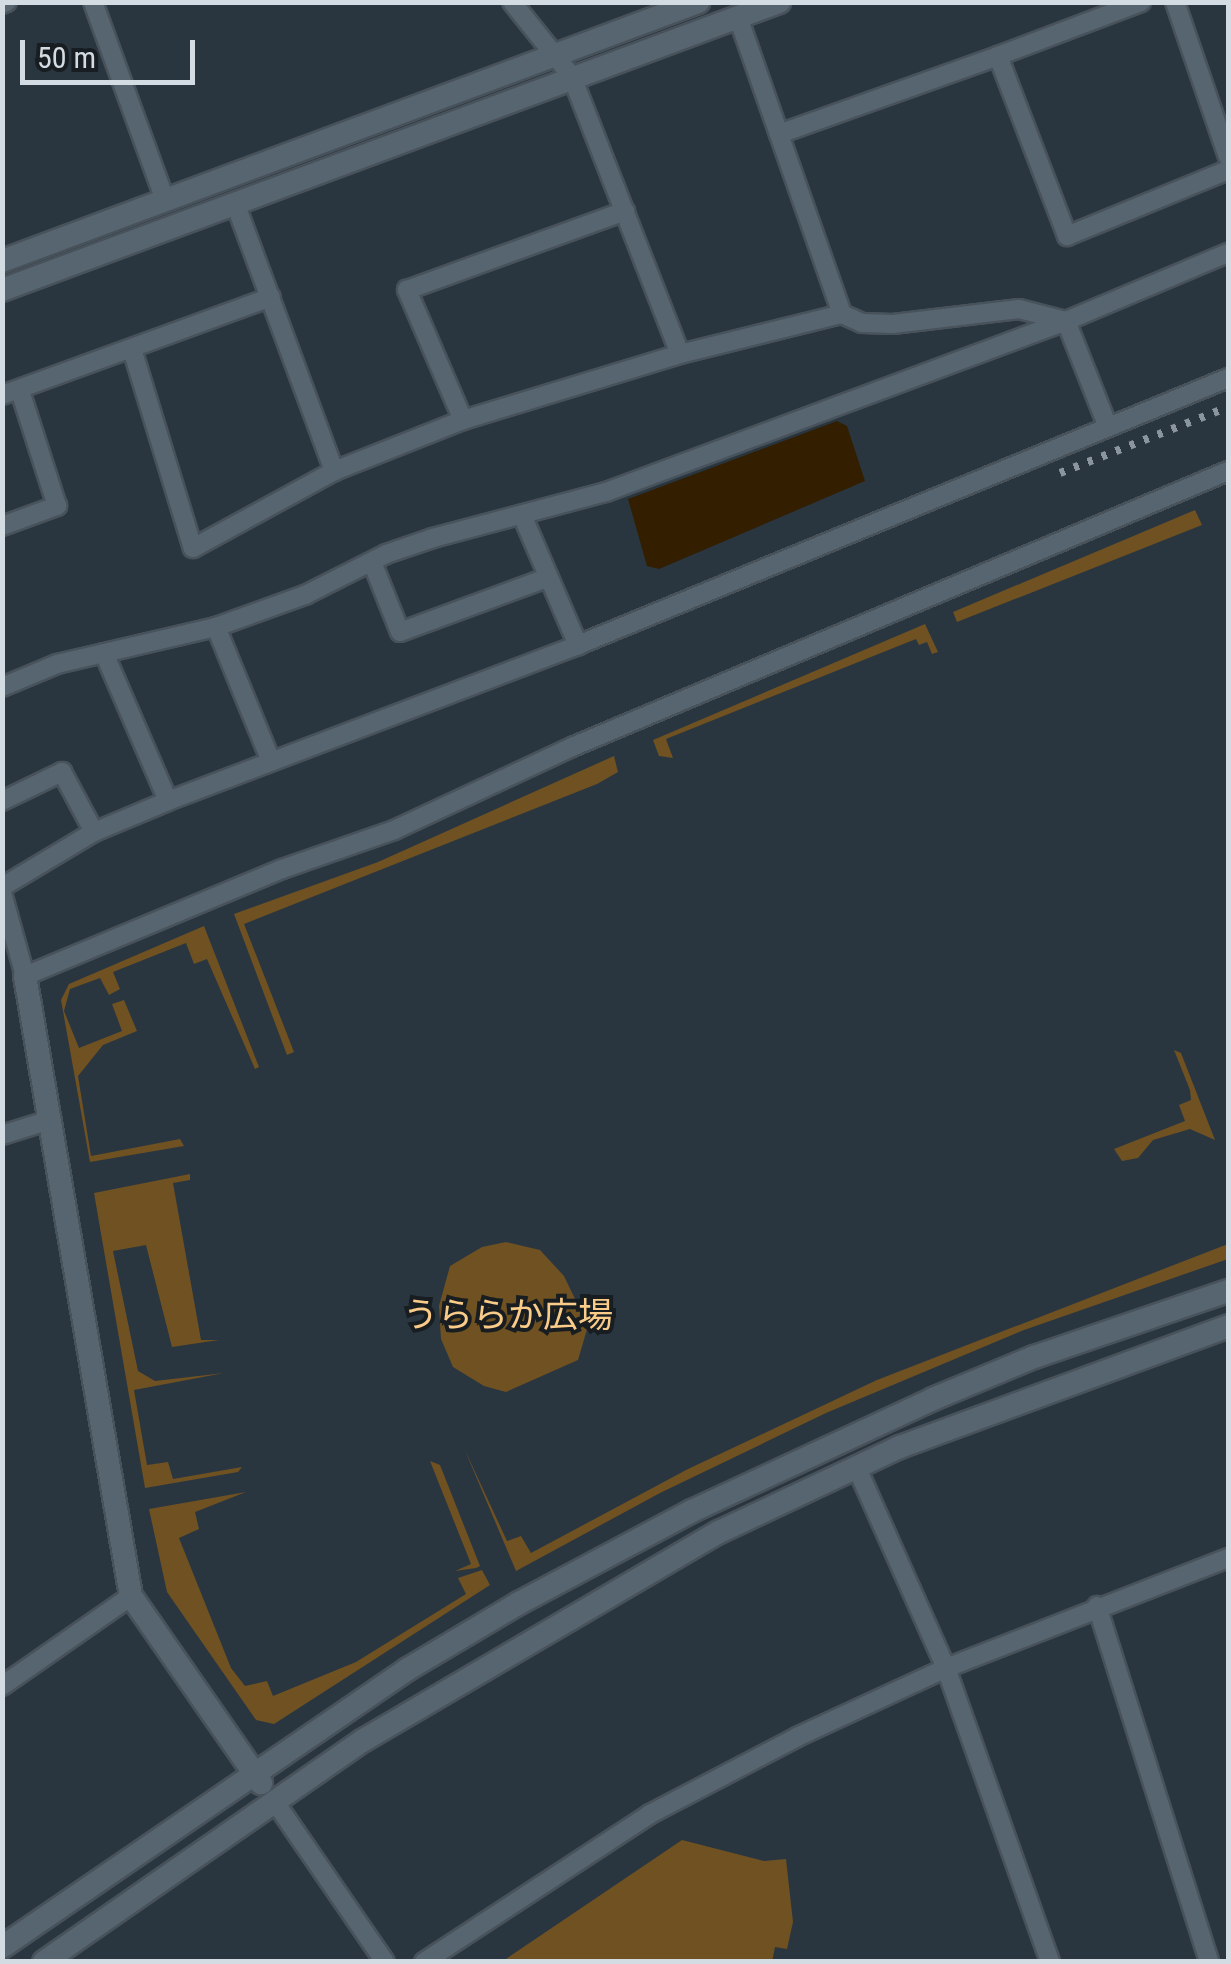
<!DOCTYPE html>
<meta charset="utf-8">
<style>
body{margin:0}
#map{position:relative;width:1231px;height:1964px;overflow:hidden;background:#293640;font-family:"Roboto Condensed","Noto Sans JP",sans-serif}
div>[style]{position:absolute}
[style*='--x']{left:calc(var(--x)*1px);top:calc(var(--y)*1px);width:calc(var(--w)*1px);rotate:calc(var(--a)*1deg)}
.green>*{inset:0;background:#6f5122}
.water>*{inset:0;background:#331f00}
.roads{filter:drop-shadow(2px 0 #48525b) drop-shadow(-2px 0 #48525b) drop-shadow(0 2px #48525b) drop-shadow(0 -2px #48525b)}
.minor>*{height:18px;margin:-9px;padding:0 9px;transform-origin:9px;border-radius:9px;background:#576571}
.tertiary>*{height:22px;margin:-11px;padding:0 11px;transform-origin:11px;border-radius:11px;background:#576571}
.rail>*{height:8px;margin-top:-4px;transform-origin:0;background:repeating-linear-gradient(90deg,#8b959d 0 5px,transparent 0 15px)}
span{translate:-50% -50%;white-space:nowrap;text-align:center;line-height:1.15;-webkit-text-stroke:8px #171d21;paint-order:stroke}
.park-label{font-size:35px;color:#fbcc89}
.frame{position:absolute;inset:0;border:5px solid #d4dce3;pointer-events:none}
.scale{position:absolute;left:20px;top:40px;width:175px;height:45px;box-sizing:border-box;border:5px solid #d4dce3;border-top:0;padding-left:12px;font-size:30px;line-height:35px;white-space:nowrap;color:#d4dce3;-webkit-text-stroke:8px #171d21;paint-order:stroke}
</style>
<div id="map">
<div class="green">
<div style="clip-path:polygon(1195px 510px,1202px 525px,957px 622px,953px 612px)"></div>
<div style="clip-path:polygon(925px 624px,938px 652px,932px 654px,927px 642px,919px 645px,916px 639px,666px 739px,673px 758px,659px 756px,653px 740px)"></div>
<div style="clip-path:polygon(614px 756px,618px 772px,597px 784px,244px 924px,294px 1052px,287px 1055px,234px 914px,378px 862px)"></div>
<div style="clip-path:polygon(204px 926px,259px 1067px,255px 1069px,207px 959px,194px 964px,186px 943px,113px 972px,120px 989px,109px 995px,100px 978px,70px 989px,64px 1011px,79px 1048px,122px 1031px,112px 1004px,124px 1000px,137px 1031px,103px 1045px,78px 1076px,91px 1156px,180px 1139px,184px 1146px,90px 1162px,61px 1000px,69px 984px)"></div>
<div style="clip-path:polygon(1174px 1050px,1181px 1053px,1215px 1140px,1190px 1129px,1153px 1140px,1138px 1158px,1122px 1161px,1114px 1149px,1185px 1121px,1179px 1105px,1191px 1100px,1190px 1090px)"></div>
<div style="clip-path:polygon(190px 1174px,190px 1180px,173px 1183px,201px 1340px,219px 1340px,172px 1347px,146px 1245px,113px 1251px,138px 1371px,155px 1381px,224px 1373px,134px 1390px,147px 1465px,168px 1462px,173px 1479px,242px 1467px,238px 1472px,145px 1488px,94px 1193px)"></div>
<div style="clip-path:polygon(506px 1242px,540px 1250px,564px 1276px,588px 1326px,578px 1360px,506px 1392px,484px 1386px,453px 1367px,441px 1339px,439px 1306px,450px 1266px,482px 1247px)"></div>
<div style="clip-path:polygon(1228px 1244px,1228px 1259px,1024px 1330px,826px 1413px,660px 1493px,516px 1571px,464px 1448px,507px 1541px,521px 1536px,531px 1553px,688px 1469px,877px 1380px)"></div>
<div style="clip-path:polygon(430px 1461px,440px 1465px,480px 1566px,476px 1568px,455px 1571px,471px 1564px)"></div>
<div style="clip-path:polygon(246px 1492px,195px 1512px,199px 1529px,179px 1538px,231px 1668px,245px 1686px,267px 1681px,273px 1696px,356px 1662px,466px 1594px,458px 1578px,482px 1570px,490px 1585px,274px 1724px,256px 1720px,167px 1592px,149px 1509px)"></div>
<div style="clip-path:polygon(682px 1840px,764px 1861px,786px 1859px,793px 1922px,787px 1949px,775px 1947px,772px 1962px,503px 1961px)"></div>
</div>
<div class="water">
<div style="clip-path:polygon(837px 421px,847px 426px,865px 481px,659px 569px,647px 566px,628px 499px)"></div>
</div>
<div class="roads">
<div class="minor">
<div style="--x:93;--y:2;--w:208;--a:70"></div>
<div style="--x:512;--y:2;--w:96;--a:51.3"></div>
<div style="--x:572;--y:77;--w:297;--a:68.7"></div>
<div style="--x:1175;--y:2;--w:164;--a:71.1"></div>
<div style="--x:2;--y:4;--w:5;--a:-22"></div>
<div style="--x:738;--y:17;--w:315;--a:70.7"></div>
<div style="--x:998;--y:56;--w:153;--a:-20.7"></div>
<div style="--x:779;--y:134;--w:232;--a:-19.6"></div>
<div style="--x:998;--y:56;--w:193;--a:69"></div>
<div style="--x:1067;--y:236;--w:174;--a:-22.3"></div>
<div style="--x:235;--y:203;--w:286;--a:69.7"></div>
<div style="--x:132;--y:349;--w:208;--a:73"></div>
<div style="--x:193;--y:548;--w:161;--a:-28.6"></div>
<div style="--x:334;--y:471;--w:139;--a:-21.6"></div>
<div style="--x:463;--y:420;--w:227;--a:-16.9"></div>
<div style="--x:680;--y:354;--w:167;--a:-13.9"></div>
<div style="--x:842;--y:314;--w:22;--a:24"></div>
<div style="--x:862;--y:323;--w:31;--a:2"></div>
<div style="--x:893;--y:324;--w:127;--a:-6.8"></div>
<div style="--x:1019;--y:309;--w:49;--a:14.3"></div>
<div style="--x:1066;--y:321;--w:114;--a:68.4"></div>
<div style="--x:2;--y:395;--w:286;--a:-20"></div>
<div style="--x:463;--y:420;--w:142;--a:-113.3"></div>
<div style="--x:407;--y:290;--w:232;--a:-19.9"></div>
<div style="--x:522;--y:515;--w:142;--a:66.7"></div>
<div style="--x:2;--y:526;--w:59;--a:-20"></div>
<div style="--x:57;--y:506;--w:121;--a:-107.8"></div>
<div style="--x:372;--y:562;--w:75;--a:68.2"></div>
<div style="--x:400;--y:632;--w:157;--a:-20.2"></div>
<div style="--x:216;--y:627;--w:145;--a:67.7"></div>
<div style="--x:104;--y:653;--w:161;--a:66.6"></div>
<div style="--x:2;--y:687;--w:60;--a:-22.7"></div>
<div style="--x:57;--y:664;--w:163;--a:-13.1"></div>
<div style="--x:216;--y:627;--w:95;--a:-19.8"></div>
<div style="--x:305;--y:595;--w:91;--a:-26.8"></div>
<div style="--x:386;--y:554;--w:50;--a:-18.8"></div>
<div style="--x:433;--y:538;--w:179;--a:-14.9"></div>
<div style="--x:606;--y:492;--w:491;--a:-20.4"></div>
<div style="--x:1066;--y:321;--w:176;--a:-22.8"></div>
<div style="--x:2;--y:801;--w:67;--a:-25.8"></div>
<div style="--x:62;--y:772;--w:68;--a:61.9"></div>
<div style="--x:2;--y:887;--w:107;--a:-30.9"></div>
<div style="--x:94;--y:832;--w:80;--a:-22.7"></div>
<div style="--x:168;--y:801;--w:439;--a:-20.8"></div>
<div style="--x:578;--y:645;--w:703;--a:-22.33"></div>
<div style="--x:2;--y:893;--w:86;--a:74.5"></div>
<div style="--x:25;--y:976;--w:278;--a:-22.6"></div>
<div style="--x:282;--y:869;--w:119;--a:-19.2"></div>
<div style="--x:394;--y:830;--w:196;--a:-25"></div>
<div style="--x:572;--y:747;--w:712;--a:-22.82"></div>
<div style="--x:2;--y:1135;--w:50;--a:-17.4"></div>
<div style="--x:856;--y:1466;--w:221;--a:66"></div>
<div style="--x:946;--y:1668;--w:312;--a:70.5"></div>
<div style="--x:1097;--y:1606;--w:373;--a:72.5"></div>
<div style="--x:2;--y:1686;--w:157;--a:-34.9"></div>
<div style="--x:275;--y:1802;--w:194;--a:55.5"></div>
<div style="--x:424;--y:1962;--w:270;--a:-33.2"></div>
<div style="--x:650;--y:1814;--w:166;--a:-27.6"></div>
<div style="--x:797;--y:1737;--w:164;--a:-24.8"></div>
<div style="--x:946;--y:1668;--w:303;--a:-21.3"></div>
</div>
<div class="tertiary">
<div style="--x:2;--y:261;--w:743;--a:-20.41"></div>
<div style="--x:2;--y:290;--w:829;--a:-20.34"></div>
<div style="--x:25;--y:976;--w:629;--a:80.3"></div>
<div style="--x:131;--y:1596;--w:228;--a:55.2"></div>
<div style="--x:2;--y:1947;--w:492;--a:-34.4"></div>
<div style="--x:408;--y:1669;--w:129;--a:-30.7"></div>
<div style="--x:519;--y:1603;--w:196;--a:-28"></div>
<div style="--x:692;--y:1511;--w:266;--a:-24.9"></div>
<div style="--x:933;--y:1399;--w:109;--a:-22.6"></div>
<div style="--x:1034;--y:1357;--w:205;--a:-18.8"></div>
<div style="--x:44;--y:1962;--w:389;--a:-34.8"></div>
<div style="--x:364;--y:1740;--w:411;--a:-30.4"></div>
<div style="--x:719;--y:1532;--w:200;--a:-25.2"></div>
<div style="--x:900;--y:1447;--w:350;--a:-20.2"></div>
</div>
</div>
<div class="rail">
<div style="--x:1060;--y:473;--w:180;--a:-21.4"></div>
</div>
<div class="park-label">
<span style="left:508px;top:1316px">うららか広場</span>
</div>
<div class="frame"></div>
<div class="scale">50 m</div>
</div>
